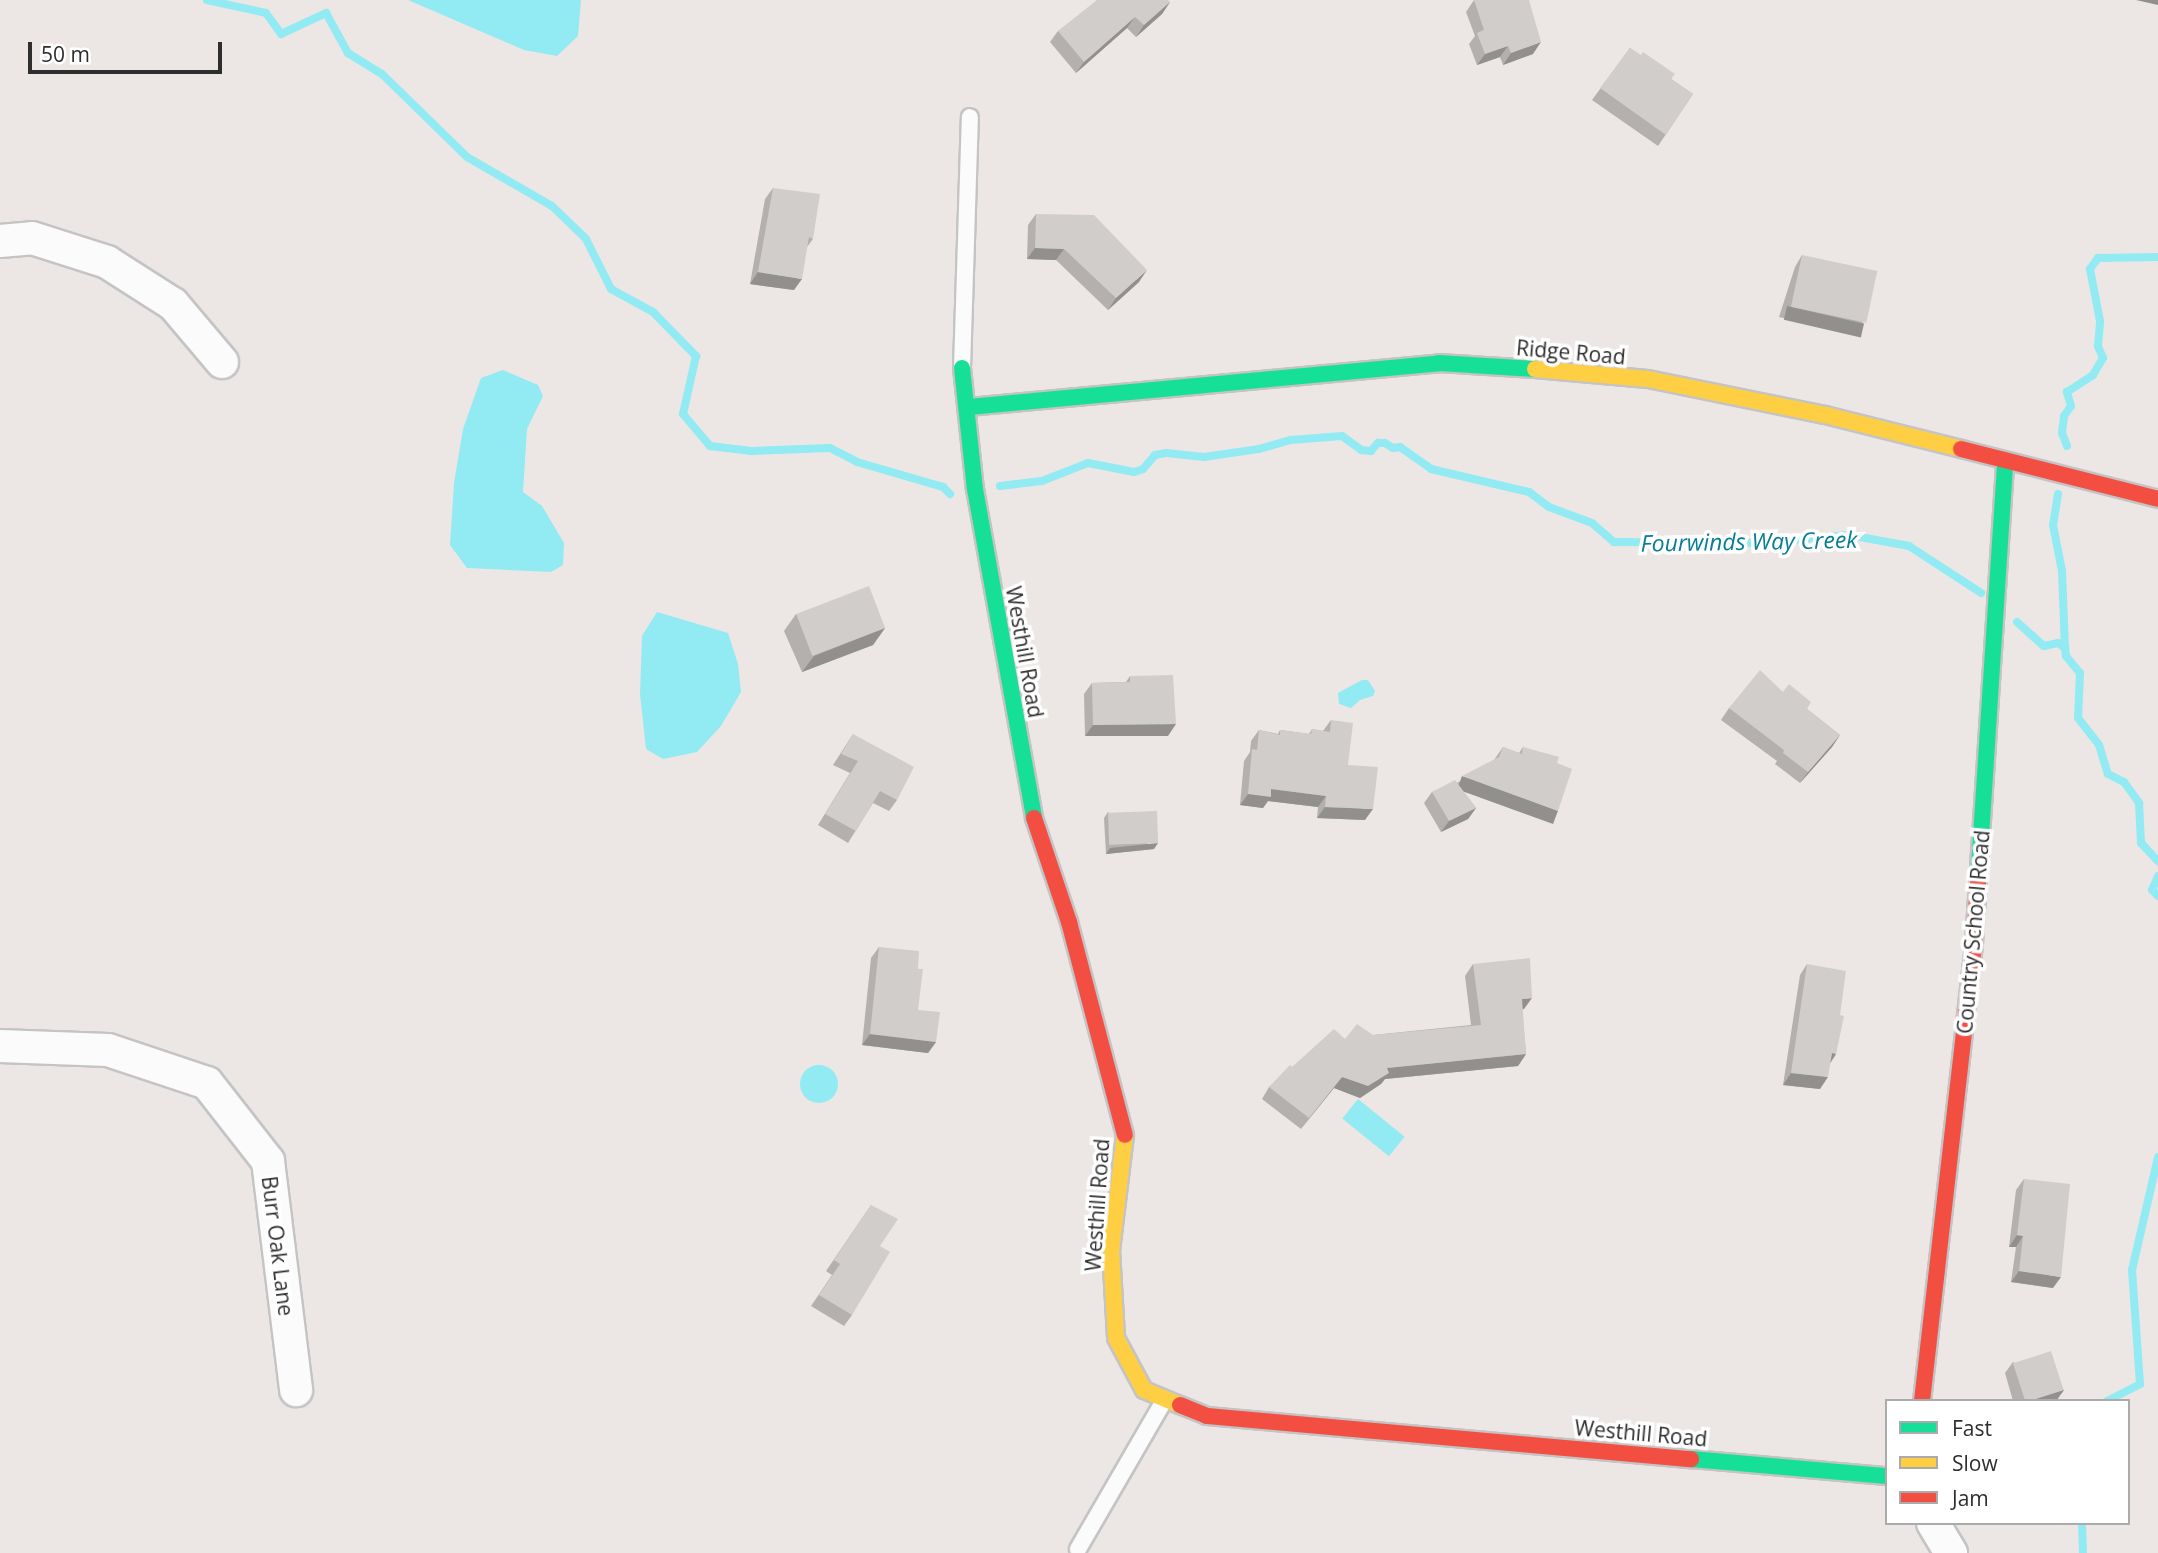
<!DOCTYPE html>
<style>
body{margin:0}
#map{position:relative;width:2158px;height:1553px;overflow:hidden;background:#ece7e4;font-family:"Open Sans",sans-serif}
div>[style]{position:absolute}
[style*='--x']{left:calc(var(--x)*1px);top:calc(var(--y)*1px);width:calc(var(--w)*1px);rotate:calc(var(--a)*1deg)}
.water>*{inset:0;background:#92eaf3;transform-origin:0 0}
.round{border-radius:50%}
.stream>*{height:8px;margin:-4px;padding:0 4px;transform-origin:4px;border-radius:4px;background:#92eaf3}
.roads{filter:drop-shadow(2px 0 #c5c4c5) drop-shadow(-2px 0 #c5c4c5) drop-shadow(0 2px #c5c4c5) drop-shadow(0 -2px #c5c4c5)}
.lane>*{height:16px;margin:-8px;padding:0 8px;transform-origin:8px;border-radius:8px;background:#fcfbfb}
.street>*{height:32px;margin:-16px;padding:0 16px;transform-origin:16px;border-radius:16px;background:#fcfbfb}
.fast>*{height:16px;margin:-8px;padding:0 8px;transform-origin:8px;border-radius:8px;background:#16e098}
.slow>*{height:16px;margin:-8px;padding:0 8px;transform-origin:8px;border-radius:8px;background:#ffcf43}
.jam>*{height:16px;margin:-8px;padding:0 8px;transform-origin:8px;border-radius:8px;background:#f24e42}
.wall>*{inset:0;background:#b4b0ae}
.shaded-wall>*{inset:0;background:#92908d;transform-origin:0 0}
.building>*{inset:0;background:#d1cdca;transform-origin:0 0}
span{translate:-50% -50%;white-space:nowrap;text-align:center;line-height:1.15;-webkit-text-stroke:7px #fff;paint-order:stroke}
.street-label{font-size:21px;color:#2e2e2e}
.water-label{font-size:23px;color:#057e96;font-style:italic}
.legend{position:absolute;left:1885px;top:1399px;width:245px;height:126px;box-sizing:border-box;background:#fff;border:2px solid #ababab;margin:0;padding:9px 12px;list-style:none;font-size:21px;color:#2e2e2e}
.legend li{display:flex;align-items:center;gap:14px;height:35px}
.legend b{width:35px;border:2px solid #ababab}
.scale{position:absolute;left:28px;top:42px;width:194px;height:32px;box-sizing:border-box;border:4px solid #2e2e2e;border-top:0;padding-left:9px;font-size:21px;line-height:24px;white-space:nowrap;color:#2e2e2e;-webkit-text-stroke:5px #fff;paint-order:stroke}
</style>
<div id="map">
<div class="water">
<div style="clip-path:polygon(408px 0,581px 0,578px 36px,557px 56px,524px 50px)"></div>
<div style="clip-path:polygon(503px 370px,538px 385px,543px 396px,527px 429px,523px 492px,542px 506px,564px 543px,563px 565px,551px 572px,467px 568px,450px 545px,454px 483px,463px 429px,481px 378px)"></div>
<div style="clip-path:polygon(657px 612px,728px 633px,738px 664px,741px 692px,721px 726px,697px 752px,663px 759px,646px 749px,640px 694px,642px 636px)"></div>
<div style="clip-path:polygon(1362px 680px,1368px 680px,1375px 691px,1373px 696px,1360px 700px,1351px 708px,1339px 704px,1338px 693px)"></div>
<div class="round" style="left:800px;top:1065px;width:38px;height:38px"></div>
<div style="left:1358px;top:1099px;width:60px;height:25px;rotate:39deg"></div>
</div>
<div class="stream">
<div style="--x:207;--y:0;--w:60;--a:12.4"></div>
<div style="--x:266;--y:13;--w:26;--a:54"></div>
<div style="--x:281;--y:34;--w:50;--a:-25"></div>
<div style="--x:326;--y:13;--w:46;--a:61.2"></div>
<div style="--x:348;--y:53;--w:40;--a:32"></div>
<div style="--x:382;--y:74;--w:119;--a:44.3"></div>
<div style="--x:467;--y:157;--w:98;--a:30"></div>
<div style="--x:552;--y:206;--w:47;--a:44.1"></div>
<div style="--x:586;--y:239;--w:56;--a:63.4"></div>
<div style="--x:611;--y:289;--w:48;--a:28.7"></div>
<div style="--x:653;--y:312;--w:62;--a:45.7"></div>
<div style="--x:696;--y:356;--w:59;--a:102.6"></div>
<div style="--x:683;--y:414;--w:42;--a:49.8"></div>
<div style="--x:710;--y:446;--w:42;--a:6.8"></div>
<div style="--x:752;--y:451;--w:78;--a:-2.2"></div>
<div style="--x:830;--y:448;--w:30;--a:27"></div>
<div style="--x:857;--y:462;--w:90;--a:16.2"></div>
<div style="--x:943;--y:487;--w:10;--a:45"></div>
<div style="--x:2067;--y:446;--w:14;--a:-111"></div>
<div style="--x:2062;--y:433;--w:17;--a:-83"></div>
<div style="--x:2064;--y:416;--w:12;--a:-55"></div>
<div style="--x:2071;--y:406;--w:15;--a:-106"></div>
<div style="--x:2067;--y:392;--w:31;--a:-33"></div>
<div style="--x:2093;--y:375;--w:20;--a:-60"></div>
<div style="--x:2103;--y:358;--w:13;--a:-113"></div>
<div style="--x:2098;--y:346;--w:25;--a:-85"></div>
<div style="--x:2100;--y:321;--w:53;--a:-100.9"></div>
<div style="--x:2090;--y:269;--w:14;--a:-54"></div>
<div style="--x:2098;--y:258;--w:60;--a:-1"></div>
<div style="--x:1000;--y:486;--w:42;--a:-6.8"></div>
<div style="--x:1042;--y:481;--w:49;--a:-21.4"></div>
<div style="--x:1088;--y:463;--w:47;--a:11.1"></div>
<div style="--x:1134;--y:472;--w:9;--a:-18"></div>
<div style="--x:1143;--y:469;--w:18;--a:-49"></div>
<div style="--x:1155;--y:455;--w:11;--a:-10"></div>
<div style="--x:1166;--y:453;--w:38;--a:6"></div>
<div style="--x:1204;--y:457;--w:56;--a:-8.3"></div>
<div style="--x:1259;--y:449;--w:33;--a:-16"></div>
<div style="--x:1291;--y:440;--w:51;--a:-4.5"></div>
<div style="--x:1342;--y:436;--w:24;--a:36"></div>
<div style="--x:1361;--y:450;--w:10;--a:6"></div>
<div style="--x:1371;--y:451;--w:11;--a:-49"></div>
<div style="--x:1378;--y:443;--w:7;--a:0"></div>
<div style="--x:1385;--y:443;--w:9;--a:32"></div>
<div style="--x:1393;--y:448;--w:7;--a:-8"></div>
<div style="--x:1400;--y:447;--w:38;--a:35"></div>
<div style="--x:1431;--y:469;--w:101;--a:13.2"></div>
<div style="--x:1529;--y:492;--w:25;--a:37"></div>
<div style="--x:1549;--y:507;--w:46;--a:20.4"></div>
<div style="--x:1592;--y:523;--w:29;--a:41"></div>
<div style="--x:1614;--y:542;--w:140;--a:0.4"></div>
<div style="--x:1754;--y:543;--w:95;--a:-4.8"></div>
<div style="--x:1849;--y:535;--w:61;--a:10.4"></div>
<div style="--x:1909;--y:546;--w:86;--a:33.1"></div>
<div style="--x:2058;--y:494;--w:31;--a:99"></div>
<div style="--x:2053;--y:525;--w:47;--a:78.9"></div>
<div style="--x:2062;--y:571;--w:77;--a:87.8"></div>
<div style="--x:2017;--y:622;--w:36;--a:42"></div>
<div style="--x:2044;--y:646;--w:14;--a:-12"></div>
<div style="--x:2058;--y:643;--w:9;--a:36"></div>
<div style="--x:2065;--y:648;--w:8;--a:83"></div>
<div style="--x:2066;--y:656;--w:22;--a:51"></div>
<div style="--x:2080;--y:673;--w:45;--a:92.5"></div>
<div style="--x:2078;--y:718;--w:34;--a:52"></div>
<div style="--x:2099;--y:745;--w:30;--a:73"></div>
<div style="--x:2108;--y:774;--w:18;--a:27"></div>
<div style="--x:2124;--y:782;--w:26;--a:54"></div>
<div style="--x:2139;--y:803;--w:40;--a:87.1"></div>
<div style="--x:2141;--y:843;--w:25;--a:47"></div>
<div style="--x:2158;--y:876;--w:15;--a:113"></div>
<div style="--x:2152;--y:890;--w:8;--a:45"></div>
<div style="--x:2107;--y:1401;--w:37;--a:-27"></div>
<div style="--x:2140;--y:1384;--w:114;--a:-94"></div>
<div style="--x:2132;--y:1270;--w:116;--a:-77"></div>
<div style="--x:2082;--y:1523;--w:30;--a:88"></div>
</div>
<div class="roads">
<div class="lane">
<div style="--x:962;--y:368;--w:251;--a:-88.2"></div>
<div style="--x:1078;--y:1549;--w:173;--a:-59.9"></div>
</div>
<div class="street">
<div style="--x:0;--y:241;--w:32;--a:-5"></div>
<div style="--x:32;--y:238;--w:79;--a:17.7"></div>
<div style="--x:107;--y:262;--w:78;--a:32.5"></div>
<div style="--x:173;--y:304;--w:76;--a:49.8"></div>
<div style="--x:0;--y:1046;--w:108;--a:2.1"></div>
<div style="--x:108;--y:1050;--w:104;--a:18.4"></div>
<div style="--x:207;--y:1083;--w:99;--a:52"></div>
<div style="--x:268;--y:1161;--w:231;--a:83"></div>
<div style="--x:1933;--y:1523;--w:35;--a:59"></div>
</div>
<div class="fast">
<div style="--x:962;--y:368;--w:122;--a:83.9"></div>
<div style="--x:975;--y:489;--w:334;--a:79.8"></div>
<div style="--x:969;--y:407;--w:472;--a:-5.3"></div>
<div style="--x:1439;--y:363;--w:96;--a:3.6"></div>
<div style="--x:1978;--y:883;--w:422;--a:-86.3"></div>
<div style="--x:1691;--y:1459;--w:197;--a:5"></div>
</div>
<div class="slow">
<div style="--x:1535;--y:369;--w:113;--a:5.1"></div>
<div style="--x:1648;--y:379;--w:181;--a:11.5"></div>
<div style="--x:1825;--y:415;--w:140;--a:14"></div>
<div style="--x:1125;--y:1135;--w:116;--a:96.9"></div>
<div style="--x:1111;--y:1250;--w:88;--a:86.7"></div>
<div style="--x:1116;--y:1338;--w:59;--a:61.7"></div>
<div style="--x:1144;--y:1390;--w:39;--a:23"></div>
</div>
<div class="jam">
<div style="--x:1961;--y:449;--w:203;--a:14.2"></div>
<div style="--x:1034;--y:818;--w:110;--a:71.4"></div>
<div style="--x:1069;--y:922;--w:220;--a:75.3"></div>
<div style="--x:1922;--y:1401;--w:461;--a:-83.5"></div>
<div style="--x:1974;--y:943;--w:60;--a:-86.2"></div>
<div style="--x:1180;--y:1405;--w:29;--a:22"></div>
<div style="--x:1207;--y:1416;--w:486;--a:5.1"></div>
</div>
</div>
<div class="wall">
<div style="clip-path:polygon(1474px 0,1533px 54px,1503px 65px,1500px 57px,1477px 65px,1469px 44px,1475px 36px,1466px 12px)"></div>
<div style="clip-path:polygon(1170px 2px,1162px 14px,1136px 37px,1127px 28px,1076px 73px,1050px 42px,1058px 31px)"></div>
<div style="clip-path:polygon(1630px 48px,1671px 79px,1693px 94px,1658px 146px,1592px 100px)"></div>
<div style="clip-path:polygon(773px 188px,813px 239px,807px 247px,794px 290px,750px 284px,765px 199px)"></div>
<div style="clip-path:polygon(1036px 214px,1139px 282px,1108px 310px,1056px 260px,1027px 259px,1028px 225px)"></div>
<div style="clip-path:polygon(1802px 255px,1864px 324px,1856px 335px,1779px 317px,1795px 267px)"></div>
<div style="clip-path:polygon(796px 614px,885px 628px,873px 645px,802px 672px,784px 631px)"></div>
<div style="clip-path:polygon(1130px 676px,1168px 736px,1085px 736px,1084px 694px,1092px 683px,1126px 682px)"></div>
<div style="clip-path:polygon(1783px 692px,1807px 709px,1840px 735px,1832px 747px,1800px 783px,1775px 764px,1777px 761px,1721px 720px,1729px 708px)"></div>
<div style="clip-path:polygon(1331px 720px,1348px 765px,1365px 820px,1317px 818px,1318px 807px,1268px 801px,1263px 808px,1240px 805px,1244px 761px,1250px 752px,1251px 741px,1259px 730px,1278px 734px,1280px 730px,1309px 734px,1312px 729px,1323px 731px)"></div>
<div style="clip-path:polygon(853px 734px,897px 800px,889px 811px,873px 803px,848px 843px,818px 825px,850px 773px,833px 765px)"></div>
<div style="clip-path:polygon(1503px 747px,1519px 753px,1523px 747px,1557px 763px,1558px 811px,1550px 822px,1463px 791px,1476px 808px,1468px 819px,1441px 832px,1424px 803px,1432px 792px,1457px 783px,1494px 760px)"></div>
<div style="clip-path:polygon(1108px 812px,1154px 849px,1106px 854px,1104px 818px)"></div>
<div style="clip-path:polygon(879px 947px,918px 969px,918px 1010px,936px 1042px,928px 1053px,862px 1045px,871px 958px)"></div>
<div style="clip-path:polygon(1473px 964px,1524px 1009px,1522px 1009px,1526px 1054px,1518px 1066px,1385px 1079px,1381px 1084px,1360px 1098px,1334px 1088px,1301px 1129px,1262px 1099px,1269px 1087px,1292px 1067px,1345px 1039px,1373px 1035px,1471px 1025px,1465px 976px)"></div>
<div style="clip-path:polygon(1807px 964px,1840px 1015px,1836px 1054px,1830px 1063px,1820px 1089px,1783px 1085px,1800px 975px)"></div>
<div style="clip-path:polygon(2024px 1179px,2053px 1288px,2011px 1282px,2016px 1247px,2009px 1247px,2016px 1190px)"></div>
<div style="clip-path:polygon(871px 1205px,880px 1246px,852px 1315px,844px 1326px,811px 1306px,832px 1275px,826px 1271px)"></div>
<div style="clip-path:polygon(2013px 1362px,2064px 1390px,2056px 1401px,2013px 1401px,2005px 1373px)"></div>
</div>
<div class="shaded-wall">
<div style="clip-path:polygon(2136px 0,2158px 0,2158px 5px)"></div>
<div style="clip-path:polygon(1170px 2px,1162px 14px,1136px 37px,1144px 25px)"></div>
<div style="clip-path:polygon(1135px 17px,1127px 28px,1076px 73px,1084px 62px)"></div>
<div style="clip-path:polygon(1541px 42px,1533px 54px,1503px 65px,1511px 53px)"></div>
<div style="clip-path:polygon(1508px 46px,1500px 57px,1477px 65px,1485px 54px)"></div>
<div style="clip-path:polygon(1035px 248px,1064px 249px,1056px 260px,1027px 259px)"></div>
<div style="clip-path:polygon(1147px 270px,1139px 282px,1108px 310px,1116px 298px)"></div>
<div style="clip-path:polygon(758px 272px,802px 279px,794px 290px,750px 284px)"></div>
<div style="left:1787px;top:306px;width:79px;height:14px;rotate:13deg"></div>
<div style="clip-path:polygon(885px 628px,873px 645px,802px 672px,814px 656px)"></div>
<div style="clip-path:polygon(1176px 724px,1168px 736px,1085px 736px,1093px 725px)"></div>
<div style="clip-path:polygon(1840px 735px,1832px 747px,1800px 783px,1808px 772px)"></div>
<div style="left:1462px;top:776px;width:102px;height:14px;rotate:20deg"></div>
<div style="clip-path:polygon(1271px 789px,1326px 796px,1318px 807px,1268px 801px,1263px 808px,1240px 805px,1248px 794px)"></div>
<div style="clip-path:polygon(1325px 807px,1373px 809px,1365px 820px,1317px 818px)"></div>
<div style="clip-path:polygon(1476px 808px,1468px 819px,1441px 832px,1449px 821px)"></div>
<div style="clip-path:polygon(1158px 843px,1154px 849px,1106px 854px,1110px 848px)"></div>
<div style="clip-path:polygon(1532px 998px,1524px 1009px,1514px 1011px,1522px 999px)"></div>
<div style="clip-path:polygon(870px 1034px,936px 1042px,928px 1053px,862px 1045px)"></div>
<div style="clip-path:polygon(1832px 1053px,1836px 1054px,1829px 1065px)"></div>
<div style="clip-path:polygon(1526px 1054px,1518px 1066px,1385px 1079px,1381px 1084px,1360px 1098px,1334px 1088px,1301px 1129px,1342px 1077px,1387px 1068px)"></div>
<div style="clip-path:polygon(1791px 1073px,1828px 1077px,1820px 1089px,1783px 1085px)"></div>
<div style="clip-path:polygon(2017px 1235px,2023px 1236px,2016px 1247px,2009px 1247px)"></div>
<div style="clip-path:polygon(2019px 1271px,2061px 1277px,2053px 1288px,2011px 1282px)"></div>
<div style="clip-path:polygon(2064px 1390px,2056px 1401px,2026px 1401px)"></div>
</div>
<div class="building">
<div style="clip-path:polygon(1097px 0,1168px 0,1170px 2px,1144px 25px,1135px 17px,1084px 62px,1058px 31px)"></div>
<div style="clip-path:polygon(1474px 0,1529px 0,1541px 42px,1511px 53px,1508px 46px,1485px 54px,1477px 33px,1484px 30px)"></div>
<div style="clip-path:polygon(1630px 48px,1641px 55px,1643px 52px,1675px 74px,1671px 79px,1693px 94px,1666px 135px,1600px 88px)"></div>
<div style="clip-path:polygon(773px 188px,820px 194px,813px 239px,809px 237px,802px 279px,758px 272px)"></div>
<div style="clip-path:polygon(1036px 214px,1094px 215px,1147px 270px,1116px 298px,1064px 249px,1035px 248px)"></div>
<div style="left:1802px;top:255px;width:77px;height:53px;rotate:12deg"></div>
<div style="left:869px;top:586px;width:45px;height:78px;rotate:69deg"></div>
<div style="clip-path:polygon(1760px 670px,1783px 692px,1789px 684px,1811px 702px,1807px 709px,1840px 735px,1808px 772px,1783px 753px,1784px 750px,1729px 708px)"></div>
<div style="clip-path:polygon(1173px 675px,1176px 724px,1093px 725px,1092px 683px,1130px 682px,1130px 676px)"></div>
<div style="clip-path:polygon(1331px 720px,1353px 723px,1348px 765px,1378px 767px,1373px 809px,1325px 807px,1326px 796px,1271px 789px,1271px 797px,1248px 794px,1252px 749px,1257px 750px,1259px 730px,1280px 735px,1280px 730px,1311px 734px,1312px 729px,1330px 732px)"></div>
<div style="clip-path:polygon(853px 734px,914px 767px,897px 800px,880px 791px,856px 831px,825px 814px,858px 761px,841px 754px)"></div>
<div style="clip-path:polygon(1503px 747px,1522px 754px,1523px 747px,1559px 757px,1557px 763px,1572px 769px,1558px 811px,1462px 776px,1499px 757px)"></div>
<div style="clip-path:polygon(1455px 780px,1476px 808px,1449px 821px,1432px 792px)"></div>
<div style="left:1157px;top:811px;width:32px;height:49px;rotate:88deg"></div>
<div style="clip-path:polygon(879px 947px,919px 951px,918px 969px,923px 969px,918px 1010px,940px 1012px,936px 1042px,870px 1034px)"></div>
<div style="clip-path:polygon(1530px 958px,1532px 998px,1522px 999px,1526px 1054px,1387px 1068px,1389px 1073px,1368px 1086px,1342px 1077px,1309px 1118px,1269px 1087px,1290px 1065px,1292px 1067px,1334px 1029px,1345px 1039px,1357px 1024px,1373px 1035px,1481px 1025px,1473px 964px)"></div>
<div style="clip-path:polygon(1807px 964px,1846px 971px,1840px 1015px,1844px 1016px,1836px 1054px,1832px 1053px,1828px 1077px,1791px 1073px)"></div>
<div style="clip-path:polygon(2024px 1179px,2070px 1184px,2061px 1277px,2019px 1271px,2023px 1236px,2017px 1235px)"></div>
<div style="clip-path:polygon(871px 1205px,898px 1219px,880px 1246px,890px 1252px,852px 1315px,819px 1295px,840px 1264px,834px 1260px)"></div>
<div style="left:2051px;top:1351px;width:41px;height:40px;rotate:72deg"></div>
</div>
<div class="street-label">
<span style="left:1571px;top:352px;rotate:5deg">Ridge Road</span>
<span style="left:1025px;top:652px;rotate:80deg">Westhill Road</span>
<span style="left:1973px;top:932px;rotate:-85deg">Country School Road</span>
<span style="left:1097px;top:1205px;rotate:-86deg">Westhill Road</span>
<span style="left:278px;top:1246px;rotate:83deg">Burr Oak Lane</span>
<span style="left:1641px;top:1433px;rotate:5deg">Westhill Road</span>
</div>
<div class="water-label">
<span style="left:1749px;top:541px;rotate:-1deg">Fourwinds Way Creek</span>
</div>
<ul class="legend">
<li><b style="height:9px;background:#16e098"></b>Fast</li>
<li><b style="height:9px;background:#ffcf43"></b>Slow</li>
<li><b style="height:9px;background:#f24e42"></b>Jam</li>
</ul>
<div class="scale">50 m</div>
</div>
